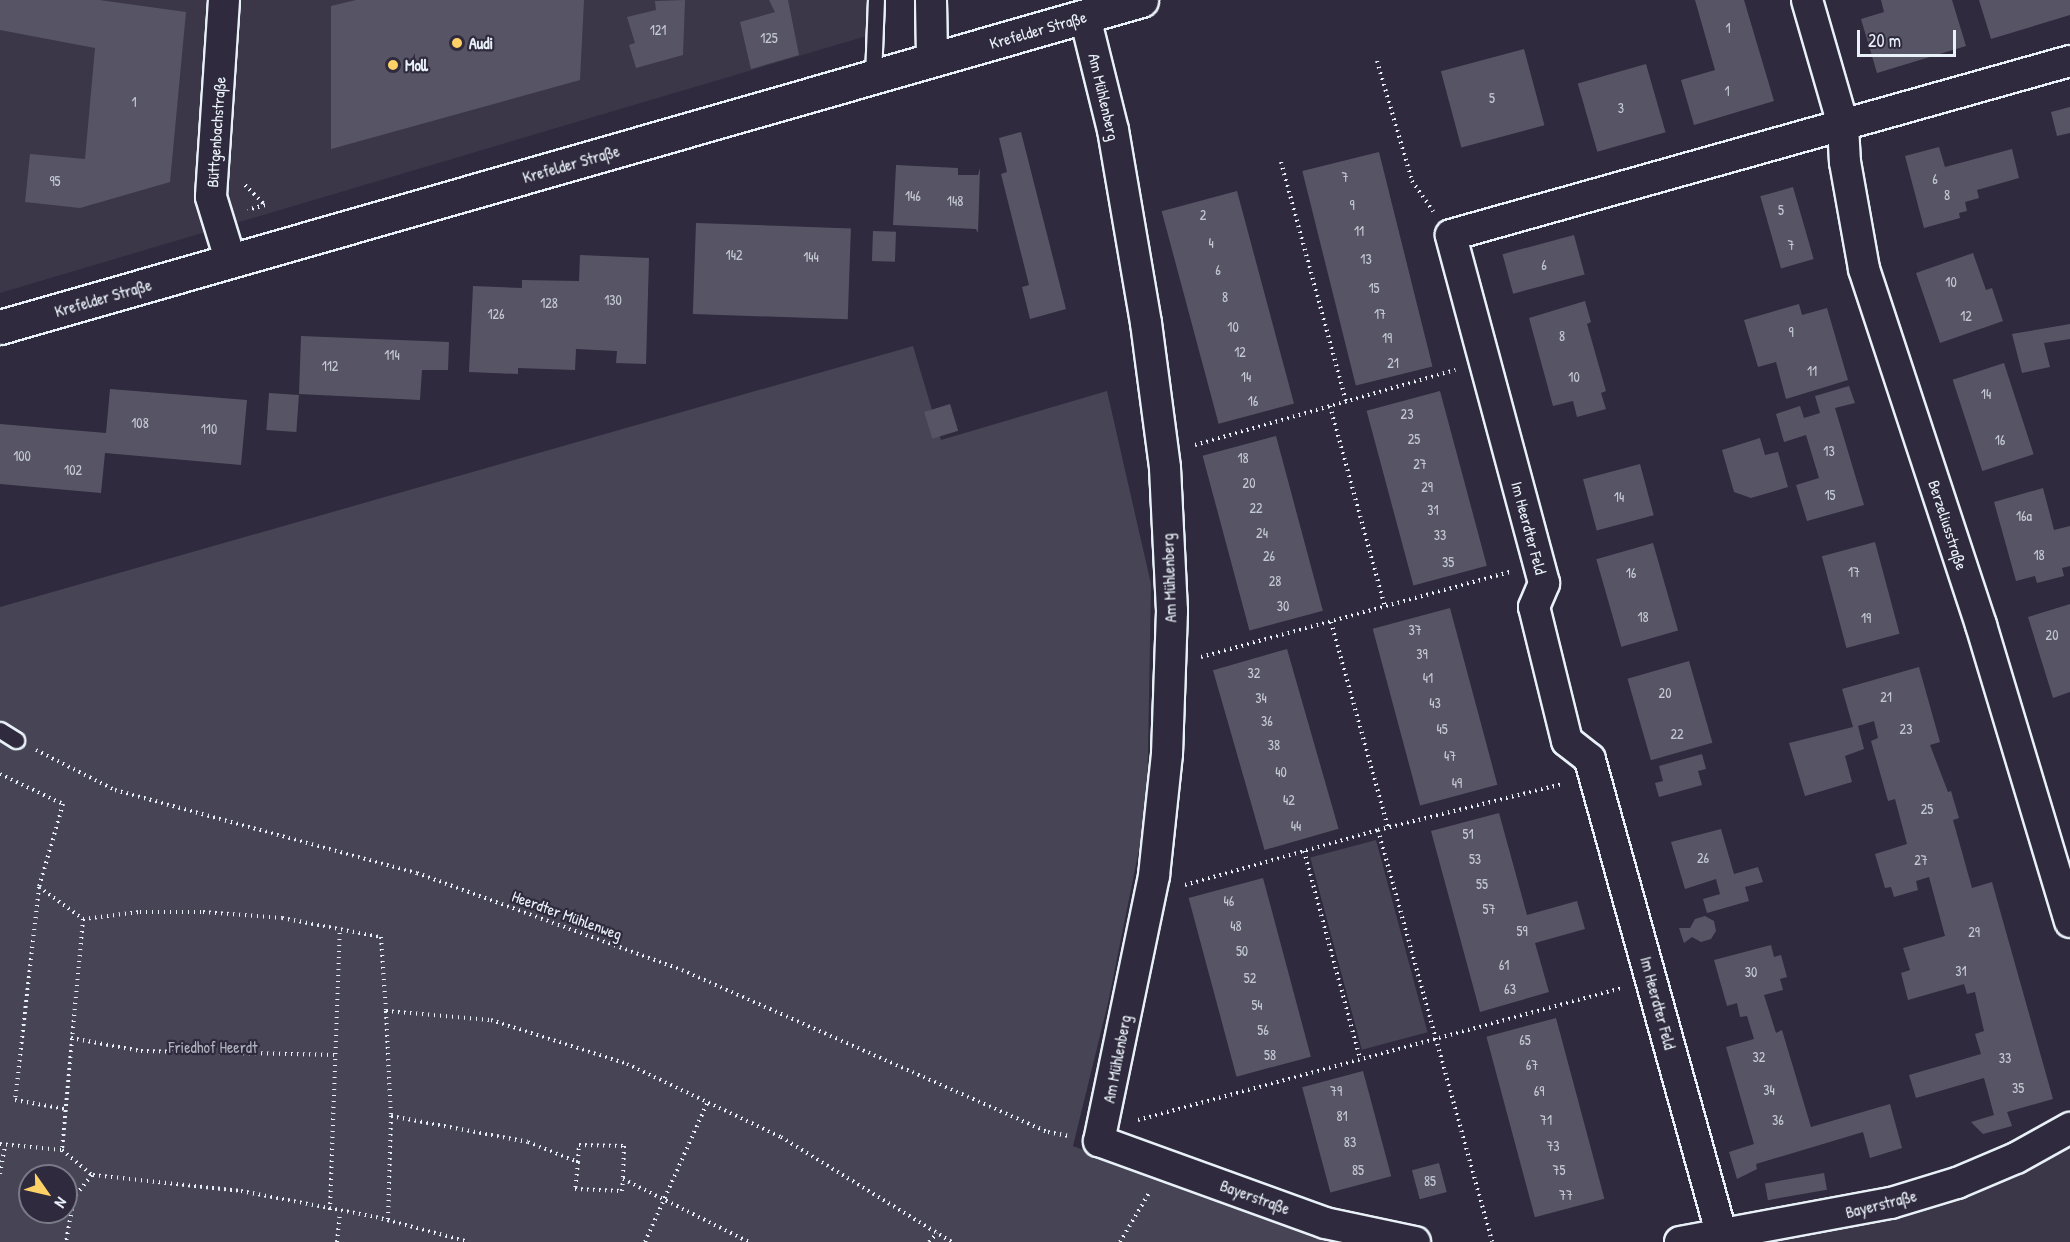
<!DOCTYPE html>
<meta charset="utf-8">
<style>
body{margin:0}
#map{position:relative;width:2070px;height:1242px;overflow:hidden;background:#2f2a3d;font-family:"Patrick Hand",sans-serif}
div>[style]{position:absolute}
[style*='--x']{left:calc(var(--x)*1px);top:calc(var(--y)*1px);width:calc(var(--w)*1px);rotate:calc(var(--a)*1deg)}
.built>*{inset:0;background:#3b3749}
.green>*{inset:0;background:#464455;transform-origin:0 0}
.building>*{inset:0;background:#575565;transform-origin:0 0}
.path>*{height:4px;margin-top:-2px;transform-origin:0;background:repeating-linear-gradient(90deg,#e8f1f8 0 1.5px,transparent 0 6px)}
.roads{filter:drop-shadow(2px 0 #e8f1f8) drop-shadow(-2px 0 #e8f1f8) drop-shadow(0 2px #e8f1f8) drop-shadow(0 -2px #e8f1f8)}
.service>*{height:15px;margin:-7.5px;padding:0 7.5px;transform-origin:7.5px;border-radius:7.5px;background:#2f2a3d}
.minor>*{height:30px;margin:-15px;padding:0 15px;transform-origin:15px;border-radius:15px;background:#2f2a3d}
.secondary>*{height:33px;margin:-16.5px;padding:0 16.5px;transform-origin:16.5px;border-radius:16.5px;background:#2f2a3d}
.dots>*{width:16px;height:16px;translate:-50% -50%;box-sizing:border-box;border:3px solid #2f2a3d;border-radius:50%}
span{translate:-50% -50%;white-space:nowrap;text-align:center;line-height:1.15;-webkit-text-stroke:4.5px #2f2a3d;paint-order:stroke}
.number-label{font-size:14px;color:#c4cad3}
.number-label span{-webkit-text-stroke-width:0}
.street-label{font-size:16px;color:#e8f1f8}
.poi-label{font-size:16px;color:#e8f1f8;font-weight:700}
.left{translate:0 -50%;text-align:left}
.park-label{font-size:16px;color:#afb4bf}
.north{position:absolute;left:18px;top:1164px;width:60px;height:60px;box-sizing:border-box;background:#2f2a3d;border:2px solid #797a88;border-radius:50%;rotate:124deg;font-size:16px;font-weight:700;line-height:24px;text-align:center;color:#e8f1f8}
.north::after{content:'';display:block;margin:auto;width:21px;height:27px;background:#ffd166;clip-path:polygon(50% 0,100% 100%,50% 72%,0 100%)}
.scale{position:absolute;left:1857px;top:30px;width:99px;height:27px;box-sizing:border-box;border:3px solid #e8f1f8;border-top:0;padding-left:8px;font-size:18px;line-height:21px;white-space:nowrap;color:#e8f1f8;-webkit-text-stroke:4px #2f2a3d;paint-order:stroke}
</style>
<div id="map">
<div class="built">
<div style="clip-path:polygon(0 0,881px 0,880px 32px,0 293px)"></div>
<div style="clip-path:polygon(2070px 1148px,2070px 1242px,1760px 1242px,1956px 1181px)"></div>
</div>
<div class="green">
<div style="clip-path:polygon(evenodd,913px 346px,941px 440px,1107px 391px,1151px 584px,1147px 810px,1108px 1003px,1073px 1146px,1263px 1219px,1345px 1242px,0 1242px,0 607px,913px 346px,30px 1176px,66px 1176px,66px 1212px,30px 1212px,30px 1176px)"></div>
<div style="left:1376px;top:840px;width:199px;height:68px;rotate:75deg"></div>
</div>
<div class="building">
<div style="clip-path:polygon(0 0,99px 0,186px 12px,170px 182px,80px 208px,25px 202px,30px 154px,85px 159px,95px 48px,0 30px)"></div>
<div style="clip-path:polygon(356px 0,584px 0,580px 80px,331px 149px,331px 6px)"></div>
<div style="clip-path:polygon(685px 0,683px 55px,636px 68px,629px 45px,635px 43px,627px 17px,656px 10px,655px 1px)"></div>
<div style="clip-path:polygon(769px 0,788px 0,799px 55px,751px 69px,740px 22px,775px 12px)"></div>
<div style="clip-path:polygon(1695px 0,1744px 0,1774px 101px,1694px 125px,1681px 80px,1715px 70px)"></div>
<div style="clip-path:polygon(1881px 0,1952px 0,1966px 46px,1877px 73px,1861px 19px,1884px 12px)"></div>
<div style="clip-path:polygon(1979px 0,2070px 0,2070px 15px,1991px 39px)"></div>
<div style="left:1524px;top:49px;width:79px;height:86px;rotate:75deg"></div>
<div style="left:1646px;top:64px;width:71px;height:71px;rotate:74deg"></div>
<div style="clip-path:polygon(2070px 107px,2070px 133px,2057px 136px,2051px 112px)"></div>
<div style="clip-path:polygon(1021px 132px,1066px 309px,1030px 319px,1022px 287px,1029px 285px,1001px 174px,1007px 172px,999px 138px)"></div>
<div style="clip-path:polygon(1939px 147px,1945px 167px,2012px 149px,2019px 178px,1977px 190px,1979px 198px,1965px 202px,1967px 211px,1959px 213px,1960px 218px,1924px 228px,1905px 156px)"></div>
<div style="left:1379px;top:152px;width:221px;height:79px;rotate:76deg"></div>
<div style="clip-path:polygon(896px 165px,958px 168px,958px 175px,978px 175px,980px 168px,978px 233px,976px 229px,893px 225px)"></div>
<div style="left:1793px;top:187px;width:75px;height:34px;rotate:74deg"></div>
<div style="left:1237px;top:191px;width:220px;height:78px;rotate:75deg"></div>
<div style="left:696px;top:223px;width:155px;height:91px;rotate:2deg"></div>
<div style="left:873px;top:231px;width:23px;height:30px;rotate:2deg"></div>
<div style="left:1574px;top:235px;width:41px;height:74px;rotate:75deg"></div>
<div style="clip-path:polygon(1973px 253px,1986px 290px,1992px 288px,2003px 321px,1940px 343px,1916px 273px)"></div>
<div style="clip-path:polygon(580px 255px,649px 258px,646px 364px,616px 363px,617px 351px,576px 349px,575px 370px,518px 368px,518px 374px,469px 372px,473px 286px,522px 288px,522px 280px,579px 281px)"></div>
<div style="clip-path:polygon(1585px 301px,1591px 322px,1587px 324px,1606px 391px,1601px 393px,1606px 409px,1577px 417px,1573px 401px,1553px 406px,1529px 318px)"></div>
<div style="clip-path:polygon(1799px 304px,1802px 315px,1827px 308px,1848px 380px,1786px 399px,1776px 362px,1758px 367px,1744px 320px)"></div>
<div style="clip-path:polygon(2070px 324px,2070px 339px,2044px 343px,2050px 367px,2022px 373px,2012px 334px)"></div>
<div style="clip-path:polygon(301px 336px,449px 342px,448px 370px,422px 370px,420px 400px,299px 394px)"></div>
<div style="left:2004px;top:363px;width:96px;height:54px;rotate:72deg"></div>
<div style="clip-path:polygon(1849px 386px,1855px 403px,1835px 408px,1864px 505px,1807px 521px,1796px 485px,1819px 478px,1806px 435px,1784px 442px,1776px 414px,1800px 406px,1804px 418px,1820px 413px,1815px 396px)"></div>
<div style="clip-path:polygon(110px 389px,247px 400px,241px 465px,105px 453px,101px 493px,0 484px,0 424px,106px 433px)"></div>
<div style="left:1440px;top:391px;width:181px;height:76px;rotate:75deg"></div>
<div style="left:269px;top:393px;width:30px;height:37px;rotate:4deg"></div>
<div style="left:950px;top:404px;width:28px;height:27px;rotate:73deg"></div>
<div style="left:1276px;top:436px;width:181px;height:76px;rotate:75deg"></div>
<div style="clip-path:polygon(1760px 438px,1765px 455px,1778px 452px,1788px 487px,1751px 498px,1734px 492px,1722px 450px)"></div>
<div style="left:1640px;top:464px;width:53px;height:59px;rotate:75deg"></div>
<div style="clip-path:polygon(2043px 488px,2054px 530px,2070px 526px,2070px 566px,2062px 568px,2064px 576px,2037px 583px,2035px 576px,2016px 581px,1994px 502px)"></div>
<div style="left:1875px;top:542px;width:95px;height:55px;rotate:75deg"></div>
<div style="left:1653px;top:543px;width:91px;height:59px;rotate:74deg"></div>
<div style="clip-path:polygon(2070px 604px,2070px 692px,2053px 698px,2028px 617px)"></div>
<div style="left:1450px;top:608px;width:183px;height:80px;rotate:75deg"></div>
<div style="left:1287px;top:649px;width:187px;height:77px;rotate:74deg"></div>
<div style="left:1689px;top:661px;width:85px;height:64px;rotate:74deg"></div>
<div style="clip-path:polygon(1919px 667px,1940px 742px,1930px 745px,1948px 792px,1951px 791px,1959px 818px,1953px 820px,1972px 888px,1992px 882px,2053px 1099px,2007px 1112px,2012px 1126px,1983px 1134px,1971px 1122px,1994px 1115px,1984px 1078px,1916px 1098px,1909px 1075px,1981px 1054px,1975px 1034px,1984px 1031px,1975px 992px,1967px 994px,1964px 984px,1908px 1000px,1901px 973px,1910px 970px,1903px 948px,1945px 936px,1929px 877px,1916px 881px,1918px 890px,1894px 897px,1891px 887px,1885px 888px,1875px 854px,1907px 844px,1895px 799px,1888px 801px,1871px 741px,1878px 738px,1874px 721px,1858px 726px,1864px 749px,1845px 756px,1852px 782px,1805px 796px,1789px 743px,1853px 727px,1842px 689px)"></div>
<div style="clip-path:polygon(1702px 754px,1706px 769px,1698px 771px,1702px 785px,1659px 797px,1655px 783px,1663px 781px,1659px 766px)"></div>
<div style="clip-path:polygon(1499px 813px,1527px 915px,1577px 901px,1585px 929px,1535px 943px,1549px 992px,1480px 1012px,1431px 831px)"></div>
<div style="clip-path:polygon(1721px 829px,1734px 874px,1758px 867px,1763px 882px,1745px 887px,1749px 901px,1707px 913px,1703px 899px,1720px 894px,1716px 879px,1685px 889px,1671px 842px)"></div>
<div style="left:1263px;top:878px;width:185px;height:77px;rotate:75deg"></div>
<div style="clip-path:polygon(1705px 916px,1714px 921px,1716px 931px,1711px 939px,1701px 942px,1692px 937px,1684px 943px,1679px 928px,1690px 928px,1695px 919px)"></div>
<div style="clip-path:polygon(1771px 945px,1774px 957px,1781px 955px,1787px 977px,1780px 979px,1783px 990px,1764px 995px,1776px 1033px,1782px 1030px,1811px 1127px,1890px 1104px,1902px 1148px,1870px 1158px,1863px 1132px,1756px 1164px,1757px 1169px,1737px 1179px,1729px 1152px,1754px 1144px,1726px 1047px,1754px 1039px,1747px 1016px,1740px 1017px,1737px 1003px,1727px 1006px,1714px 960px)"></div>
<div style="left:1556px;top:1018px;width:187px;height:72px;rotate:75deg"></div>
<div style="left:1363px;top:1071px;width:109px;height:63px;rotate:75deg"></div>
<div style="left:1439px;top:1163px;width:30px;height:28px;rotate:75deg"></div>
<div style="left:1824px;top:1173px;width:17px;height:60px;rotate:80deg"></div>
</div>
<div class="path">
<div style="--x:1377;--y:61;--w:125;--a:73.7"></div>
<div style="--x:1412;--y:181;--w:37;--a:55"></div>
<div style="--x:1281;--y:162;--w:248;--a:74.8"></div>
<div style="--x:245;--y:185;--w:28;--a:45"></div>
<div style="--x:265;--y:205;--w:18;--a:164"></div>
<div style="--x:1330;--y:406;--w:208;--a:74.7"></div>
<div style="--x:1195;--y:445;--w:271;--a:-16.1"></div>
<div style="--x:1331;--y:622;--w:214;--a:74.5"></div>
<div style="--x:1201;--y:657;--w:320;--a:-15.4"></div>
<div style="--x:36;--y:750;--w:89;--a:26.9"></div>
<div style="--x:115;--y:790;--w:313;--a:15.4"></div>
<div style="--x:417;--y:873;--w:282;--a:20.1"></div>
<div style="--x:682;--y:970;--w:400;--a:23.9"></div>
<div style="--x:1048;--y:1132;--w:21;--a:11"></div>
<div style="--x:0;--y:774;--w:70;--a:25.5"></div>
<div style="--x:63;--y:804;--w:86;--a:106.1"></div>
<div style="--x:39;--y:887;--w:54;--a:36"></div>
<div style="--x:83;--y:919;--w:232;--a:95.2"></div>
<div style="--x:62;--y:1150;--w:39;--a:40"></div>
<div style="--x:92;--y:1175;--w:28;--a:129"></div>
<div style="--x:74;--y:1197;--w:46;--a:100.1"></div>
<div style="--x:1378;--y:830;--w:427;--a:74.5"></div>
<div style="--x:1304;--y:851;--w:214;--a:74.9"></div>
<div style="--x:1185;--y:885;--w:201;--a:-15.9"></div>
<div style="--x:1378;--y:830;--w:191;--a:-14"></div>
<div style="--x:39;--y:887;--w:214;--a:96.4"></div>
<div style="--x:15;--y:1100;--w:51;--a:10.2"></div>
<div style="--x:83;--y:919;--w:57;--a:-7"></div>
<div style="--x:140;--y:912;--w:63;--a:0"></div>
<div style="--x:203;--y:912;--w:79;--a:4.3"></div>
<div style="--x:282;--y:918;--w:101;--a:10.9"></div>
<div style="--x:381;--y:937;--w:74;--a:86.1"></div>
<div style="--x:386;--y:1011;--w:105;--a:4.9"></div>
<div style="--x:491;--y:1020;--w:143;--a:17.9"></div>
<div style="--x:627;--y:1064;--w:170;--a:25.4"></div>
<div style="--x:781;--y:1137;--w:201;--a:31.6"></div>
<div style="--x:386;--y:1011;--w:105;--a:87.3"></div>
<div style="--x:391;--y:1116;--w:104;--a:91.7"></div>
<div style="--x:71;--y:1038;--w:71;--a:10.5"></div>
<div style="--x:141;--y:1051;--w:193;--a:1.2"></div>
<div style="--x:391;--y:1116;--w:139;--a:10.7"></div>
<div style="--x:528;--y:1142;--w:54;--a:21.8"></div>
<div style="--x:578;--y:1162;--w:17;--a:-87"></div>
<div style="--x:579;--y:1145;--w:45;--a:1.3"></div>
<div style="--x:624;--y:1146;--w:33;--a:92"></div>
<div style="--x:623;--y:1179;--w:141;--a:26.6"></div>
<div style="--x:1138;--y:1120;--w:502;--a:-15.26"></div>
<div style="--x:0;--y:1144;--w:62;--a:5.5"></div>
<div style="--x:578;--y:1162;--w:27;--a:96"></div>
<div style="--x:575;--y:1189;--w:47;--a:2.4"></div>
<div style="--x:622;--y:1191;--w:12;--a:-85"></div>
<div style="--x:0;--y:1174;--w:28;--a:-80"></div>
<div style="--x:93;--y:1175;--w:149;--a:6.2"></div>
<div style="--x:241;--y:1191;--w:137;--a:10.9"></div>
<div style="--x:376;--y:1217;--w:96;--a:15"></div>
<div style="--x:330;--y:1210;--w:280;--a:-88"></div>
<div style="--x:337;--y:1242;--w:30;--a:-84"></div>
<div style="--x:645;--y:1242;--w:154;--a:-65.9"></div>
<div style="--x:929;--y:1242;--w:12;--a:-48"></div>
<div style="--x:1120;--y:1242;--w:57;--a:-59.4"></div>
</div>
<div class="roads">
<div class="service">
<div style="--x:873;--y:77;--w:77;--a:-87.8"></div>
<div style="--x:0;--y:730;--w:19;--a:32"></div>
</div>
<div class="minor">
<div style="--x:224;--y:0;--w:197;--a:93.8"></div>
<div style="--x:211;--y:197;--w:68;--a:72.9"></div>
<div style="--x:931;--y:0;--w:60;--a:89"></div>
<div style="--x:1807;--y:0;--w:130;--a:73.9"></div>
<div style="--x:1843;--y:125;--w:37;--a:87"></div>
<div style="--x:1845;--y:162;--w:109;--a:79.9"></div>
<div style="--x:1864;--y:269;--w:375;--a:71.8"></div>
<div style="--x:1981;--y:625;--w:310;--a:73.3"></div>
<div style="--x:1085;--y:17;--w:116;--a:76.1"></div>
<div style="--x:1113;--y:130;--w:196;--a:80.3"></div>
<div style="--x:1146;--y:323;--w:146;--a:82.5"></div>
<div style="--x:1165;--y:468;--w:143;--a:87.2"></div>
<div style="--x:1172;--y:611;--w:143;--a:92"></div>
<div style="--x:1167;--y:754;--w:123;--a:96.1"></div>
<div style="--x:1154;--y:876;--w:271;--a:101.7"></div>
<div style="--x:1099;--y:1141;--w:240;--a:19.9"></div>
<div style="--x:1325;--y:1223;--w:92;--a:11.9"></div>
<div style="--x:1722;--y:1236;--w:495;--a:-105.5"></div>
<div style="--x:1590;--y:759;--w:29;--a:-142"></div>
<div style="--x:1567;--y:741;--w:138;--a:-103.8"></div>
<div style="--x:1534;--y:607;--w:26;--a:-67"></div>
<div style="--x:1544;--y:583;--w:360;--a:-105"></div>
<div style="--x:1451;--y:235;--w:643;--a:-15.7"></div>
<div style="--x:1680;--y:1242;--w:215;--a:-10.5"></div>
<div style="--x:1891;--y:1203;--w:69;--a:-16.9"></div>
<div style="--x:1957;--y:1183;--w:64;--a:-23"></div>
<div style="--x:2016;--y:1158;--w:62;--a:-29.1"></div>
</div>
<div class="secondary">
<div style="--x:0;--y:327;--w:1187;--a:-15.99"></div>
</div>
</div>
<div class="dots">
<div style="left:457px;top:43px;background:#ffd166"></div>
<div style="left:393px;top:65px;background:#ffd166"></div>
</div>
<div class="number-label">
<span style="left:1728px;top:28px">1</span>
<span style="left:658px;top:30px">121</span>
<span style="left:769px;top:38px">125</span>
<span style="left:1727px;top:91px">1</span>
<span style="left:1492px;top:98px">5</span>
<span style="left:134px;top:102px">1</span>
<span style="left:1621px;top:108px">3</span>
<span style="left:1345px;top:177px">7</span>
<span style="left:1935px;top:179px">6</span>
<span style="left:55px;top:181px">95</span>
<span style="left:1947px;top:195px">8</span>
<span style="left:913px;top:196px">146</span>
<span style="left:955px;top:201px">148</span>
<span style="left:1352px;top:205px">9</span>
<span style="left:1781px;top:210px">5</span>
<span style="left:1203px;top:215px">2</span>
<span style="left:1359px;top:231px">11</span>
<span style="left:1211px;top:243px">4</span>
<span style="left:1791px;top:245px">7</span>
<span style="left:734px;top:255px">142</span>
<span style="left:811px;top:257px">144</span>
<span style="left:1366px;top:259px">13</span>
<span style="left:1544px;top:265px">6</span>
<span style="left:1218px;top:270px">6</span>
<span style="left:1951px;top:282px">10</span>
<span style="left:1374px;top:288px">15</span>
<span style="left:1225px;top:297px">8</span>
<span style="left:613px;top:300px">130</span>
<span style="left:549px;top:303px">128</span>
<span style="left:496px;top:314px">126</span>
<span style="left:1380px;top:314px">17</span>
<span style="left:1966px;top:316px">12</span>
<span style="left:1233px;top:327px">10</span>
<span style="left:1791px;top:332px">9</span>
<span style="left:1562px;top:336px">8</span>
<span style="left:1387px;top:338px">19</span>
<span style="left:1240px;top:352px">12</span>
<span style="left:392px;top:355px">114</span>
<span style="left:1393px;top:363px">21</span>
<span style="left:330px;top:366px">112</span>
<span style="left:1812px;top:371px">11</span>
<span style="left:1246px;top:377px">14</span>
<span style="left:1574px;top:377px">10</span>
<span style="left:1986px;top:394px">14</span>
<span style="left:1253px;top:401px">16</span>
<span style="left:1407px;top:414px">23</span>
<span style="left:140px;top:423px">108</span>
<span style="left:209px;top:429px">110</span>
<span style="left:1414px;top:439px">25</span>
<span style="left:2000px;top:440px">16</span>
<span style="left:1829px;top:451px">13</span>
<span style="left:22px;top:456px">100</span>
<span style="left:1243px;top:458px">18</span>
<span style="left:1420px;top:464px">27</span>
<span style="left:73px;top:470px">102</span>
<span style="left:1249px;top:483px">20</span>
<span style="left:1427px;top:487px">29</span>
<span style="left:1830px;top:495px">15</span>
<span style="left:1619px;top:497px">14</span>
<span style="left:1256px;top:508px">22</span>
<span style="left:1433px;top:510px">31</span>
<span style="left:2024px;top:516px">16a</span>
<span style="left:1262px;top:533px">24</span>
<span style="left:1440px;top:535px">33</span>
<span style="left:2039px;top:555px">18</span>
<span style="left:1269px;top:556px">26</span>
<span style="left:1448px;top:562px">35</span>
<span style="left:1854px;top:572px">17</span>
<span style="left:1631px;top:573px">16</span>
<span style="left:1275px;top:581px">28</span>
<span style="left:1283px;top:606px">30</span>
<span style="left:1643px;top:617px">18</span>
<span style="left:1866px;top:618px">19</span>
<span style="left:1415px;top:630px">37</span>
<span style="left:2052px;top:635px">20</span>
<span style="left:1422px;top:654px">39</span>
<span style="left:1254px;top:673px">32</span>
<span style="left:1428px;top:678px">41</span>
<span style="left:1665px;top:693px">20</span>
<span style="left:1886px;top:697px">21</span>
<span style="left:1261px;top:698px">34</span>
<span style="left:1435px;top:703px">43</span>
<span style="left:1267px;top:721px">36</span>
<span style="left:1442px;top:729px">45</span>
<span style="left:1906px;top:729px">23</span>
<span style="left:1677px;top:734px">22</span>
<span style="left:1274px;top:745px">38</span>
<span style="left:1450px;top:756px">47</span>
<span style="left:1281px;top:772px">40</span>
<span style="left:1457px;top:783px">49</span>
<span style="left:1289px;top:800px">42</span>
<span style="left:1927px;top:809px">25</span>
<span style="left:1296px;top:826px">44</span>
<span style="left:1468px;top:834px">51</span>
<span style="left:1703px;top:858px">26</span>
<span style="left:1475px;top:859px">53</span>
<span style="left:1921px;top:860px">27</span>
<span style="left:1482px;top:884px">55</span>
<span style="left:1229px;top:901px">46</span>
<span style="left:1489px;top:909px">57</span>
<span style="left:1236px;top:926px">48</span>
<span style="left:1522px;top:931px">59</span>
<span style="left:1974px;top:932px">29</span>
<span style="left:1242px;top:951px">50</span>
<span style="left:1504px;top:965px">61</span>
<span style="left:1961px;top:971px">31</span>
<span style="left:1751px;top:972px">30</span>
<span style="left:1250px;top:978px">52</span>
<span style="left:1510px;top:989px">63</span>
<span style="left:1257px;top:1005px">54</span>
<span style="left:1263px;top:1030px">56</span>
<span style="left:1525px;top:1040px">65</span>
<span style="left:1270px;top:1055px">58</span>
<span style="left:1759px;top:1057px">32</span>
<span style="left:2005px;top:1058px">33</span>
<span style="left:1532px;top:1065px">67</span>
<span style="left:2018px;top:1088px">35</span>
<span style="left:1769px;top:1090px">34</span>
<span style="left:1336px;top:1091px">79</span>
<span style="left:1539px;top:1091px">69</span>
<span style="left:1342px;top:1116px">81</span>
<span style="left:1546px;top:1120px">71</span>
<span style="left:1778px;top:1120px">36</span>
<span style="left:1350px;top:1142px">83</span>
<span style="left:1553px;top:1146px">73</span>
<span style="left:1358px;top:1170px">85</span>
<span style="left:1559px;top:1170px">75</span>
<span style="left:1430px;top:1181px">85</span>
<span style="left:1566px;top:1195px">77</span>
</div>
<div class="street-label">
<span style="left:1038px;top:30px;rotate:-16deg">Krefelder Straße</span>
<span style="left:1104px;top:97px;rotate:77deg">Am Mühlenberg</span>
<span style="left:216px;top:132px;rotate:-86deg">Büttgenbachstraße</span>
<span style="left:571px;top:164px;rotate:-16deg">Krefelder Straße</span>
<span style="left:103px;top:298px;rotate:-16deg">Krefelder Straße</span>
<span style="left:1948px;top:525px;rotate:72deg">Berzeliusstraße</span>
<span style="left:1529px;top:528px;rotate:75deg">Im Heerdter Feld</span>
<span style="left:1169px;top:578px;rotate:-92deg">Am Mühlenberg</span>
<span style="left:567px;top:915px;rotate:20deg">Heerdter Mühlenweg</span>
<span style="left:1658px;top:1003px;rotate:75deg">Im Heerdter Feld</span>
<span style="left:1117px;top:1059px;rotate:-79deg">Am Mühlenberg</span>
<span style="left:1255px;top:1197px;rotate:20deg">Bayerstraße</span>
<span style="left:1881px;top:1204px;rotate:-14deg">Bayerstraße</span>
</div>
<div class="poi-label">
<span class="left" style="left:469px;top:43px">Audi</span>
<span class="left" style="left:405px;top:65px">Moll</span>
</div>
<div class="park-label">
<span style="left:213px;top:1047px">Friedhof Heerdt</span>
</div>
<div class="north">N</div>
<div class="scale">20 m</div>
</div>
